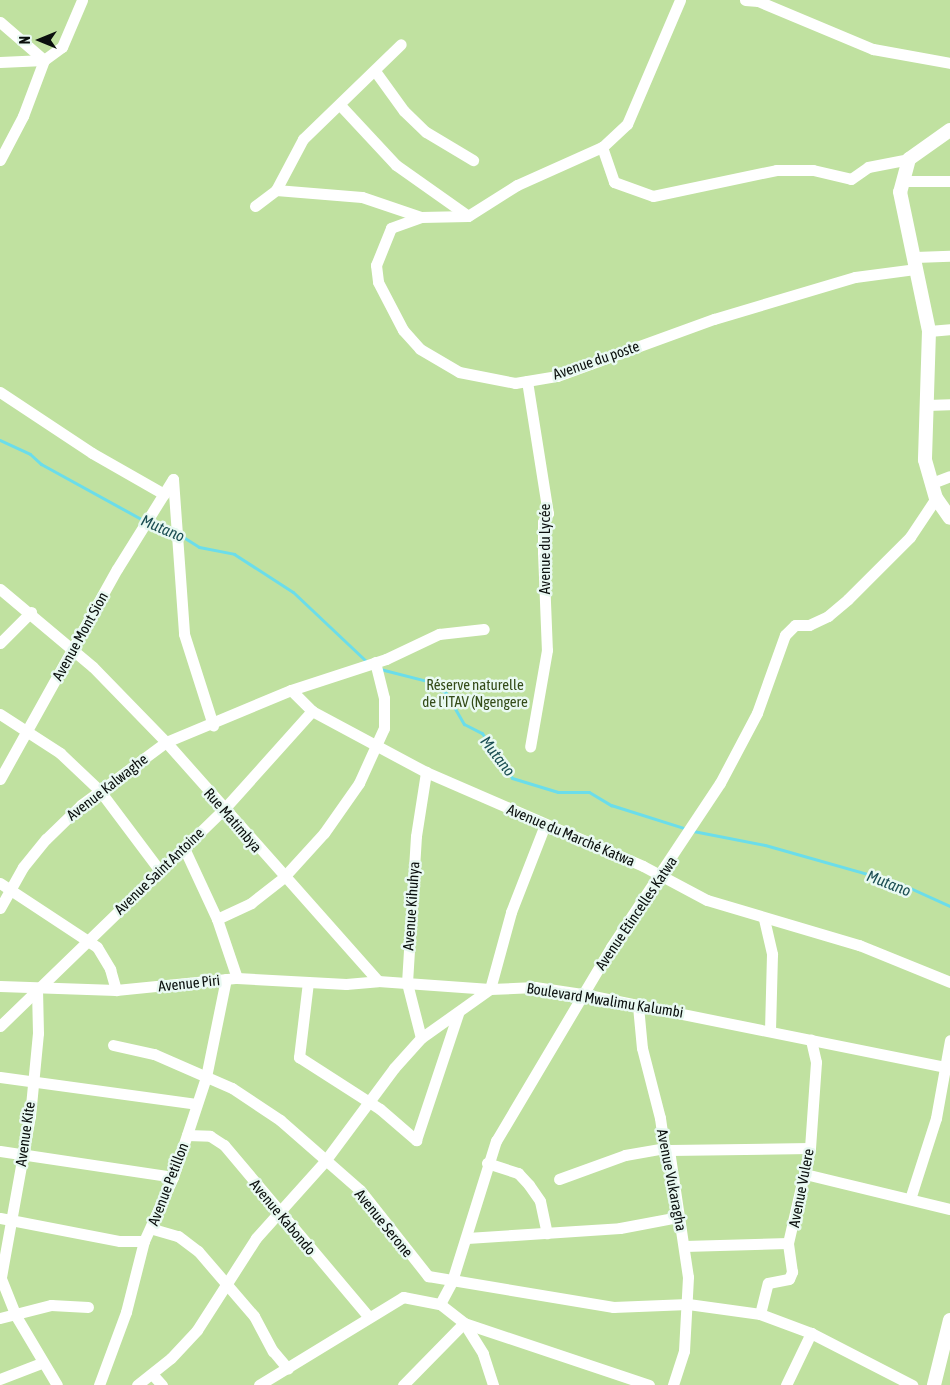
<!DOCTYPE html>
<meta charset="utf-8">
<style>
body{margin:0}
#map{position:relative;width:950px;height:1385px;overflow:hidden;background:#dcece5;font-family:"Asap Condensed",sans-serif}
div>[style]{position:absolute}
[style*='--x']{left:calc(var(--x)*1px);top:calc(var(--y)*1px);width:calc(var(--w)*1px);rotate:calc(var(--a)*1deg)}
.green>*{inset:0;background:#c0e1a0;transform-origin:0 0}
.stream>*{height:3px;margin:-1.5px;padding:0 1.5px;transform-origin:1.5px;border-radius:1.5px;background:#6bddea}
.minor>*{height:11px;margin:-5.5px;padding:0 5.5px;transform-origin:5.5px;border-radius:5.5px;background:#fff}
.major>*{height:14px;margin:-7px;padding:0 7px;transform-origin:7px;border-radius:7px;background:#fff}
span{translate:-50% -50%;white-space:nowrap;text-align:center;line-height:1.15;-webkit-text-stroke:5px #e9f9f2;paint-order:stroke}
.street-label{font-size:15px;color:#0a0f0d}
.park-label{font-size:15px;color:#344b18}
.water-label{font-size:16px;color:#1b4e53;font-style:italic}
.north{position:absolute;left:15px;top:15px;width:50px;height:50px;-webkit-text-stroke:4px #e9f9f2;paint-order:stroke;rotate:270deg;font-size:14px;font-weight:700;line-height:20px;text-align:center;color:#0a0f0d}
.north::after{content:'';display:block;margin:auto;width:18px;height:22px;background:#0a0f0d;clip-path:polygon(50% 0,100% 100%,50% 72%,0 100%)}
</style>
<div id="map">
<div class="green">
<div style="left:0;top:0;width:950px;height:1385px"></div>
</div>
<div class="stream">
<div style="--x:0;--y:440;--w:33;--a:25"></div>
<div style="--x:30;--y:454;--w:15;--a:42"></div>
<div style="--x:41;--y:464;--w:124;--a:28.8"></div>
<div style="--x:150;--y:524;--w:26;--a:21"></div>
<div style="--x:180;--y:535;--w:22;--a:32"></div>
<div style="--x:199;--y:547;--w:36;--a:11"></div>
<div style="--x:234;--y:554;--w:70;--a:32.8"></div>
<div style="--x:293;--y:592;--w:103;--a:43.4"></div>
<div style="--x:380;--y:669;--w:49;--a:14.3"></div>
<div style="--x:427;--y:681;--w:22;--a:32"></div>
<div style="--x:446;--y:693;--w:36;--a:60"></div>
<div style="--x:464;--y:724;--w:20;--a:27"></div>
<div style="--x:482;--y:733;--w:54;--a:56.3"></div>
<div style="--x:512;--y:778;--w:48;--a:16.9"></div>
<div style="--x:558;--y:792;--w:31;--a:0"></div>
<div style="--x:589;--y:792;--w:26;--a:31"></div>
<div style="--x:611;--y:805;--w:80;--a:17.5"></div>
<div style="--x:693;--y:831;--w:73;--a:11"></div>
<div style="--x:765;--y:845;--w:139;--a:15.8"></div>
<div style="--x:899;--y:883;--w:56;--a:24.3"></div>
</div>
<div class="minor">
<div style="--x:680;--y:0;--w:135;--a:113.1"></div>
<div style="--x:627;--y:124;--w:34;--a:137"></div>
<div style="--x:602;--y:147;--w:93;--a:155.9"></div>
<div style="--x:517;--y:185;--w:58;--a:147.7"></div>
<div style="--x:468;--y:216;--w:47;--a:178.8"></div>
<div style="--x:421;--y:217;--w:32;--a:160"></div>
<div style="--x:391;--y:228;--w:40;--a:112"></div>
<div style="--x:376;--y:265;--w:17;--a:83"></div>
<div style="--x:378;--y:282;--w:54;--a:62.5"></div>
<div style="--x:403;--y:330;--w:25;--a:48"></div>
<div style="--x:420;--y:349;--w:45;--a:30.5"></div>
<div style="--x:459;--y:372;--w:57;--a:11.1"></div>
<div style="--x:515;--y:383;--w:43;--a:-9.5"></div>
<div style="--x:557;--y:376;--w:167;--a:-20"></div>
<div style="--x:714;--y:319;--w:147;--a:-16.6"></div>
<div style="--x:855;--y:277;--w:62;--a:-7.5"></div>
<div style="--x:745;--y:0;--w:13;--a:4"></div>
<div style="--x:758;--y:1;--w:125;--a:22.7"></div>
<div style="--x:873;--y:49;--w:78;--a:10.3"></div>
<div style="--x:0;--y:22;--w:58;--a:40.8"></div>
<div style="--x:0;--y:62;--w:44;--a:-2.6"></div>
<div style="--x:375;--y:71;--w:49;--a:54.1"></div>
<div style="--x:404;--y:111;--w:30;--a:44"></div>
<div style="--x:426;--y:132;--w:55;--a:30.8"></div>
<div style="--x:340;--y:105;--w:82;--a:47"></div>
<div style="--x:396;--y:165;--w:88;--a:35.3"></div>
<div style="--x:602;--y:147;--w:37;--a:71"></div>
<div style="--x:614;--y:182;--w:41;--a:19.7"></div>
<div style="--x:653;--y:196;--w:126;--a:-11.9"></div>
<div style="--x:776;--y:170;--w:37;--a:0"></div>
<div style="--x:813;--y:170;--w:39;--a:13"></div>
<div style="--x:851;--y:179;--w:21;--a:-35"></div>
<div style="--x:868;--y:167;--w:42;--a:-11"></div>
<div style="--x:0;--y:160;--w:50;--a:-62.4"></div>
<div style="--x:23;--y:116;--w:60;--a:-69.4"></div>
<div style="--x:44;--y:60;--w:22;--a:-36"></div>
<div style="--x:62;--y:47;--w:51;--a:-66.9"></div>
<div style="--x:904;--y:181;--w:46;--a:0"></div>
<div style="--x:276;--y:190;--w:86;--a:4.7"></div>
<div style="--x:362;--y:197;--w:62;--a:18.7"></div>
<div style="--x:255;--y:206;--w:26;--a:-37"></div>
<div style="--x:276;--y:190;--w:58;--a:-62.1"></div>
<div style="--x:303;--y:139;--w:136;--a:-44.1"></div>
<div style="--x:915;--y:257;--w:35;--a:-2"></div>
<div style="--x:929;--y:331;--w:21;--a:-5"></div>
<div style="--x:527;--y:381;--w:134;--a:81"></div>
<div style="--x:548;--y:513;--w:10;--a:119"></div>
<div style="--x:543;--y:522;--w:30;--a:90"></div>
<div style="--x:543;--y:552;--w:98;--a:87.7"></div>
<div style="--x:547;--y:650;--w:98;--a:99.9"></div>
<div style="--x:0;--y:392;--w:110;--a:33.5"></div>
<div style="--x:92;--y:453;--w:83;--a:29.7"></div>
<div style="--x:927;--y:405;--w:23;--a:-2"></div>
<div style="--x:173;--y:479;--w:155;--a:85.9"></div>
<div style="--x:184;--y:634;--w:96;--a:72.3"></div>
<div style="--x:932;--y:483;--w:19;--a:-21"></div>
<div style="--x:0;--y:589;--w:121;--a:40"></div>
<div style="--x:93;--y:667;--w:105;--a:45.8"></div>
<div style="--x:166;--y:742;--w:319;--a:48.4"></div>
<div style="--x:378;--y:981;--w:112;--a:4.1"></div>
<div style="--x:490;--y:989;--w:80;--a:-74.7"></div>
<div style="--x:511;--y:912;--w:93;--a:-68.7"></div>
<div style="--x:0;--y:643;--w:44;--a:-45"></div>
<div style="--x:291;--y:690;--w:30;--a:45"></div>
<div style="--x:312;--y:711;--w:129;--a:28.2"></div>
<div style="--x:426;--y:772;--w:236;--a:23.4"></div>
<div style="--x:643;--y:866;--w:72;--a:28"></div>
<div style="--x:707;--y:900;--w:159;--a:16.5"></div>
<div style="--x:859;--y:945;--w:98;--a:22.1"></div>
<div style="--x:0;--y:714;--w:72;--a:33"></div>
<div style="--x:60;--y:753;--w:55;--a:43.5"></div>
<div style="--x:100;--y:791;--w:100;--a:53.1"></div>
<div style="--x:0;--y:779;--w:240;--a:-60.9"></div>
<div style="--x:117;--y:569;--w:106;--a:-58.1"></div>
<div style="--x:184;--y:848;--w:78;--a:65.1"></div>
<div style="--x:217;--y:919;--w:62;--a:71.3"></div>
<div style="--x:0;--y:883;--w:116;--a:33.4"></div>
<div style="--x:97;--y:947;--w:26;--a:59"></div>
<div style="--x:110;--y:969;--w:22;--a:74"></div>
<div style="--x:0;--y:908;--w:47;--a:-60.7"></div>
<div style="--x:23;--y:867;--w:36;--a:-51"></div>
<div style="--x:46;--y:839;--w:49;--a:-44.2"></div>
<div style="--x:81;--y:805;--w:106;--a:-36.5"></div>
<div style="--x:166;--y:742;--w:135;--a:-22.6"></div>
<div style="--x:291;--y:690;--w:100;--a:-18.1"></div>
<div style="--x:386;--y:659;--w:59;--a:-25.3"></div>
<div style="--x:439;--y:634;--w:45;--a:-6.3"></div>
<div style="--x:217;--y:919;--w:38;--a:-25"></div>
<div style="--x:251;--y:903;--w:41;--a:-38"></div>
<div style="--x:283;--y:878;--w:61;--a:-47.7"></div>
<div style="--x:324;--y:833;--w:61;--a:-55"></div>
<div style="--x:359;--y:783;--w:60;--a:-65.6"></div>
<div style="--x:384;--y:728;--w:30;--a:-90"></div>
<div style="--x:384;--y:698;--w:37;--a:-104"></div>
<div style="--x:764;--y:919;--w:36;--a:77"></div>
<div style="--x:772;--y:954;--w:77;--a:91.5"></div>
<div style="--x:308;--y:982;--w:76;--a:96.8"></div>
<div style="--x:299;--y:1057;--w:96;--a:32.7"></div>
<div style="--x:380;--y:1109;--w:48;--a:40.7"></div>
<div style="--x:416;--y:1140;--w:133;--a:-71.6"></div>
<div style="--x:0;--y:986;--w:116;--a:2"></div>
<div style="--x:116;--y:990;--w:122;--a:-5.7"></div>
<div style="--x:237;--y:978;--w:109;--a:3.2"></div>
<div style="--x:346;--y:984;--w:32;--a:-5"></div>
<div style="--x:638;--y:1006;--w:42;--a:84.6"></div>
<div style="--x:642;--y:1048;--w:72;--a:75.6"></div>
<div style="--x:660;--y:1118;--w:30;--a:82"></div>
<div style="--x:664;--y:1148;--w:5;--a:22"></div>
<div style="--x:669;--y:1150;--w:128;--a:81.5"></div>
<div style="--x:688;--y:1277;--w:74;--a:93.1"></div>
<div style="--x:684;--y:1351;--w:36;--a:108"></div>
<div style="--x:0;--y:1026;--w:312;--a:-44.1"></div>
<div style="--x:224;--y:809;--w:132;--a:-48.1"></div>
<div style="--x:421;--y:1038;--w:57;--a:-104.3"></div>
<div style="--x:407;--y:983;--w:147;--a:-86.5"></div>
<div style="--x:416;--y:836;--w:65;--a:-81.1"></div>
<div style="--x:113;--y:1045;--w:42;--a:12.4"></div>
<div style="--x:154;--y:1054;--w:85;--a:23.6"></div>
<div style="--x:232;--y:1088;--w:58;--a:33.7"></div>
<div style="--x:280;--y:1120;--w:106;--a:41.2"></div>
<div style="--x:360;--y:1190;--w:110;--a:51.7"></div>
<div style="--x:428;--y:1276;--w:188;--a:9.5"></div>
<div style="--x:613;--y:1307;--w:75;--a:-2.3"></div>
<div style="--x:688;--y:1304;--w:73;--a:7.9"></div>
<div style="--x:760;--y:1314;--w:54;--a:20.4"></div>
<div style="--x:811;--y:1333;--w:114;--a:27.2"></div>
<div style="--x:0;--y:1077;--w:198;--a:7.8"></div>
<div style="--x:187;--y:1135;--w:23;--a:2"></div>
<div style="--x:210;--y:1136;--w:17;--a:33"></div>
<div style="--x:224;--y:1145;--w:225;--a:49.9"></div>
<div style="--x:669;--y:1150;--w:141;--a:-0.8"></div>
<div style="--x:0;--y:1151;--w:175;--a:8.5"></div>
<div style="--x:487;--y:1163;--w:33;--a:18"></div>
<div style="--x:518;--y:1173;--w:16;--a:47"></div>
<div style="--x:529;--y:1185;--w:19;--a:55"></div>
<div style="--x:540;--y:1201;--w:33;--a:78"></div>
<div style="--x:805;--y:1174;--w:149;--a:13.6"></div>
<div style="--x:559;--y:1179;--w:70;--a:-20"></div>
<div style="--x:625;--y:1155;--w:40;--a:-10"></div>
<div style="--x:910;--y:1199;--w:85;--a:-72.2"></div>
<div style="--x:936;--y:1118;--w:79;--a:-79.8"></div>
<div style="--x:0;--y:1218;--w:122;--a:10.9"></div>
<div style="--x:120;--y:1241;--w:24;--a:0"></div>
<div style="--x:153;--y:1229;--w:26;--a:16"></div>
<div style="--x:178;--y:1236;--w:25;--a:37"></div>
<div style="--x:198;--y:1251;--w:86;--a:49.3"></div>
<div style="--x:254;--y:1316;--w:40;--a:62"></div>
<div style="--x:273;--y:1351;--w:23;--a:50"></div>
<div style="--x:467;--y:1238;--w:153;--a:-3.7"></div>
<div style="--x:620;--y:1228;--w:60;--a:-10.6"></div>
<div style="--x:684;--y:1246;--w:104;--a:-1.7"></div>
<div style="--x:0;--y:1276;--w:43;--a:68.2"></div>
<div style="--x:16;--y:1316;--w:80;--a:59.3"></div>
<div style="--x:1;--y:1277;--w:164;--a:-79.8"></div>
<div style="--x:30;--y:1116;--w:83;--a:-84.5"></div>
<div style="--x:38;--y:1033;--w:44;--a:-91.3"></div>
<div style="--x:440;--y:1304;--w:26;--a:-62"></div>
<div style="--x:452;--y:1281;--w:147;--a:-72.6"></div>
<div style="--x:496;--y:1141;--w:226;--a:-59.3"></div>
<div style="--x:611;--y:947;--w:197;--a:-56.4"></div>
<div style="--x:720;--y:783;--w:79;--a:-62.1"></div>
<div style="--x:757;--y:713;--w:83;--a:-70.3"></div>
<div style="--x:785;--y:635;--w:14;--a:-45"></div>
<div style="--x:795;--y:625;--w:14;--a:0"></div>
<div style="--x:809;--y:625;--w:21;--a:-25"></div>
<div style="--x:828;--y:616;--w:26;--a:-40"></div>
<div style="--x:848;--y:599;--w:88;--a:-45"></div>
<div style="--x:910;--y:537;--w:47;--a:-56.3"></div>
<div style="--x:760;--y:1314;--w:32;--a:-76"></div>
<div style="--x:768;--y:1283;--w:21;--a:-11"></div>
<div style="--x:789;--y:1279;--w:8;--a:-67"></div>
<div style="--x:792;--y:1272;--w:29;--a:-98"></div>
<div style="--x:788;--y:1243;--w:98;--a:-77"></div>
<div style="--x:810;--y:1148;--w:86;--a:-86"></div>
<div style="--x:816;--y:1062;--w:23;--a:-103"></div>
<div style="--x:0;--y:1318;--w:53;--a:-14.3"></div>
<div style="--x:51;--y:1305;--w:37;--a:3"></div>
<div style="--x:464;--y:1323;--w:195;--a:18.5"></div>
<div style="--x:152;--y:1374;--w:15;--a:48"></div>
<div style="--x:0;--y:1379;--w:44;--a:-21.3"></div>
<div style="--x:99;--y:1385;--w:78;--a:-69.7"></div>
<div style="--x:126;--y:1312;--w:73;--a:-75.8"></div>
<div style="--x:144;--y:1241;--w:70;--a:-65.6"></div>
<div style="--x:173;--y:1177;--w:105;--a:-71.7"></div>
<div style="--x:206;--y:1077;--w:100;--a:-78.5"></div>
<div style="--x:137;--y:1385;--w:43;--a:-38.5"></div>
<div style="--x:171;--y:1358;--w:38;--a:-47"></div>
<div style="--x:197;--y:1330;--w:109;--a:-57.3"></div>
<div style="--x:256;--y:1238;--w:103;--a:-48.1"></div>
<div style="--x:325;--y:1161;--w:116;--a:-53.4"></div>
<div style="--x:394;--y:1068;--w:40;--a:-48"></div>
<div style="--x:421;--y:1038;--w:85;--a:-35.4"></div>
<div style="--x:490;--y:989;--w:45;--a:-2.5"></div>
<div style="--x:535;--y:987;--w:49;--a:8.3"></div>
<div style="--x:583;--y:994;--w:374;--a:11.4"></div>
<div style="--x:259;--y:1385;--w:169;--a:-31.4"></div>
<div style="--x:403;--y:1297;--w:38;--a:11"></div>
<div style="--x:440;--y:1304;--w:31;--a:38"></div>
<div style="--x:464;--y:1323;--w:36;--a:58"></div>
<div style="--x:483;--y:1354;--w:33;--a:72"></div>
<div style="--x:403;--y:1385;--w:87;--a:-45.5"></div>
<div style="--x:786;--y:1385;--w:58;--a:-64.3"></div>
</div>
<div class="major">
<div style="--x:950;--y:130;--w:50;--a:144.7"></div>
<div style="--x:909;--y:159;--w:34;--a:105"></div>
<div style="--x:900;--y:192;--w:142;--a:78.2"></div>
<div style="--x:929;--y:331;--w:129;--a:91.8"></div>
<div style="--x:925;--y:460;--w:40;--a:74"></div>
<div style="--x:936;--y:498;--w:24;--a:55"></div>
<div style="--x:934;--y:1385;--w:67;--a:-76.2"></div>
</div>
<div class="street-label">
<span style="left:596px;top:360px;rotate:-19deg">Avenue du poste</span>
<span style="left:545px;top:549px;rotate:-90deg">Avenue du Lycée</span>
<span style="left:80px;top:636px;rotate:-61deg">Avenue Mont Sion</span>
<span style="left:107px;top:787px;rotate:-38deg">Avenue Kalwaghe</span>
<span style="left:233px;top:820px;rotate:49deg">Rue Matimbya</span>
<span style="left:571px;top:835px;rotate:23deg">Avenue du Marché Katwa</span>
<span style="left:159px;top:871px;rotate:-44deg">Avenue Saint Antoine</span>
<span style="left:411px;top:906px;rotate:-86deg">Avenue Kihuhya</span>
<span style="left:636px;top:913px;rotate:-56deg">Avenue Etincelles Katwa</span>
<span style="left:189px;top:983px;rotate:-6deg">Avenue Piri</span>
<span style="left:605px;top:1000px;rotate:9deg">Boulevard Mwalimu Kalumbi</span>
<span style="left:25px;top:1134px;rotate:-82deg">Avenue Kite</span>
<span style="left:672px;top:1180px;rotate:79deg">Avenue Vukaragha</span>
<span style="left:168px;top:1184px;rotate:-69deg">Avenue Petillon</span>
<span style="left:801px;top:1188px;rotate:-79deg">Avenue Vulere</span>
<span style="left:283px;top:1217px;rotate:50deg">Avenue Kabondo</span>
<span style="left:384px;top:1223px;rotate:51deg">Avenue Serone</span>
</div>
<div class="park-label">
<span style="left:475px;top:693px">Réserve naturelle<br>de l'ITAV (Ngengere</span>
</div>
<div class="water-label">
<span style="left:163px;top:528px;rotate:23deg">Mutano</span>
<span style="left:498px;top:756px;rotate:52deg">Mutano</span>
<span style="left:889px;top:883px;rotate:21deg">Mutano</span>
</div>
<div class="north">N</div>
</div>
